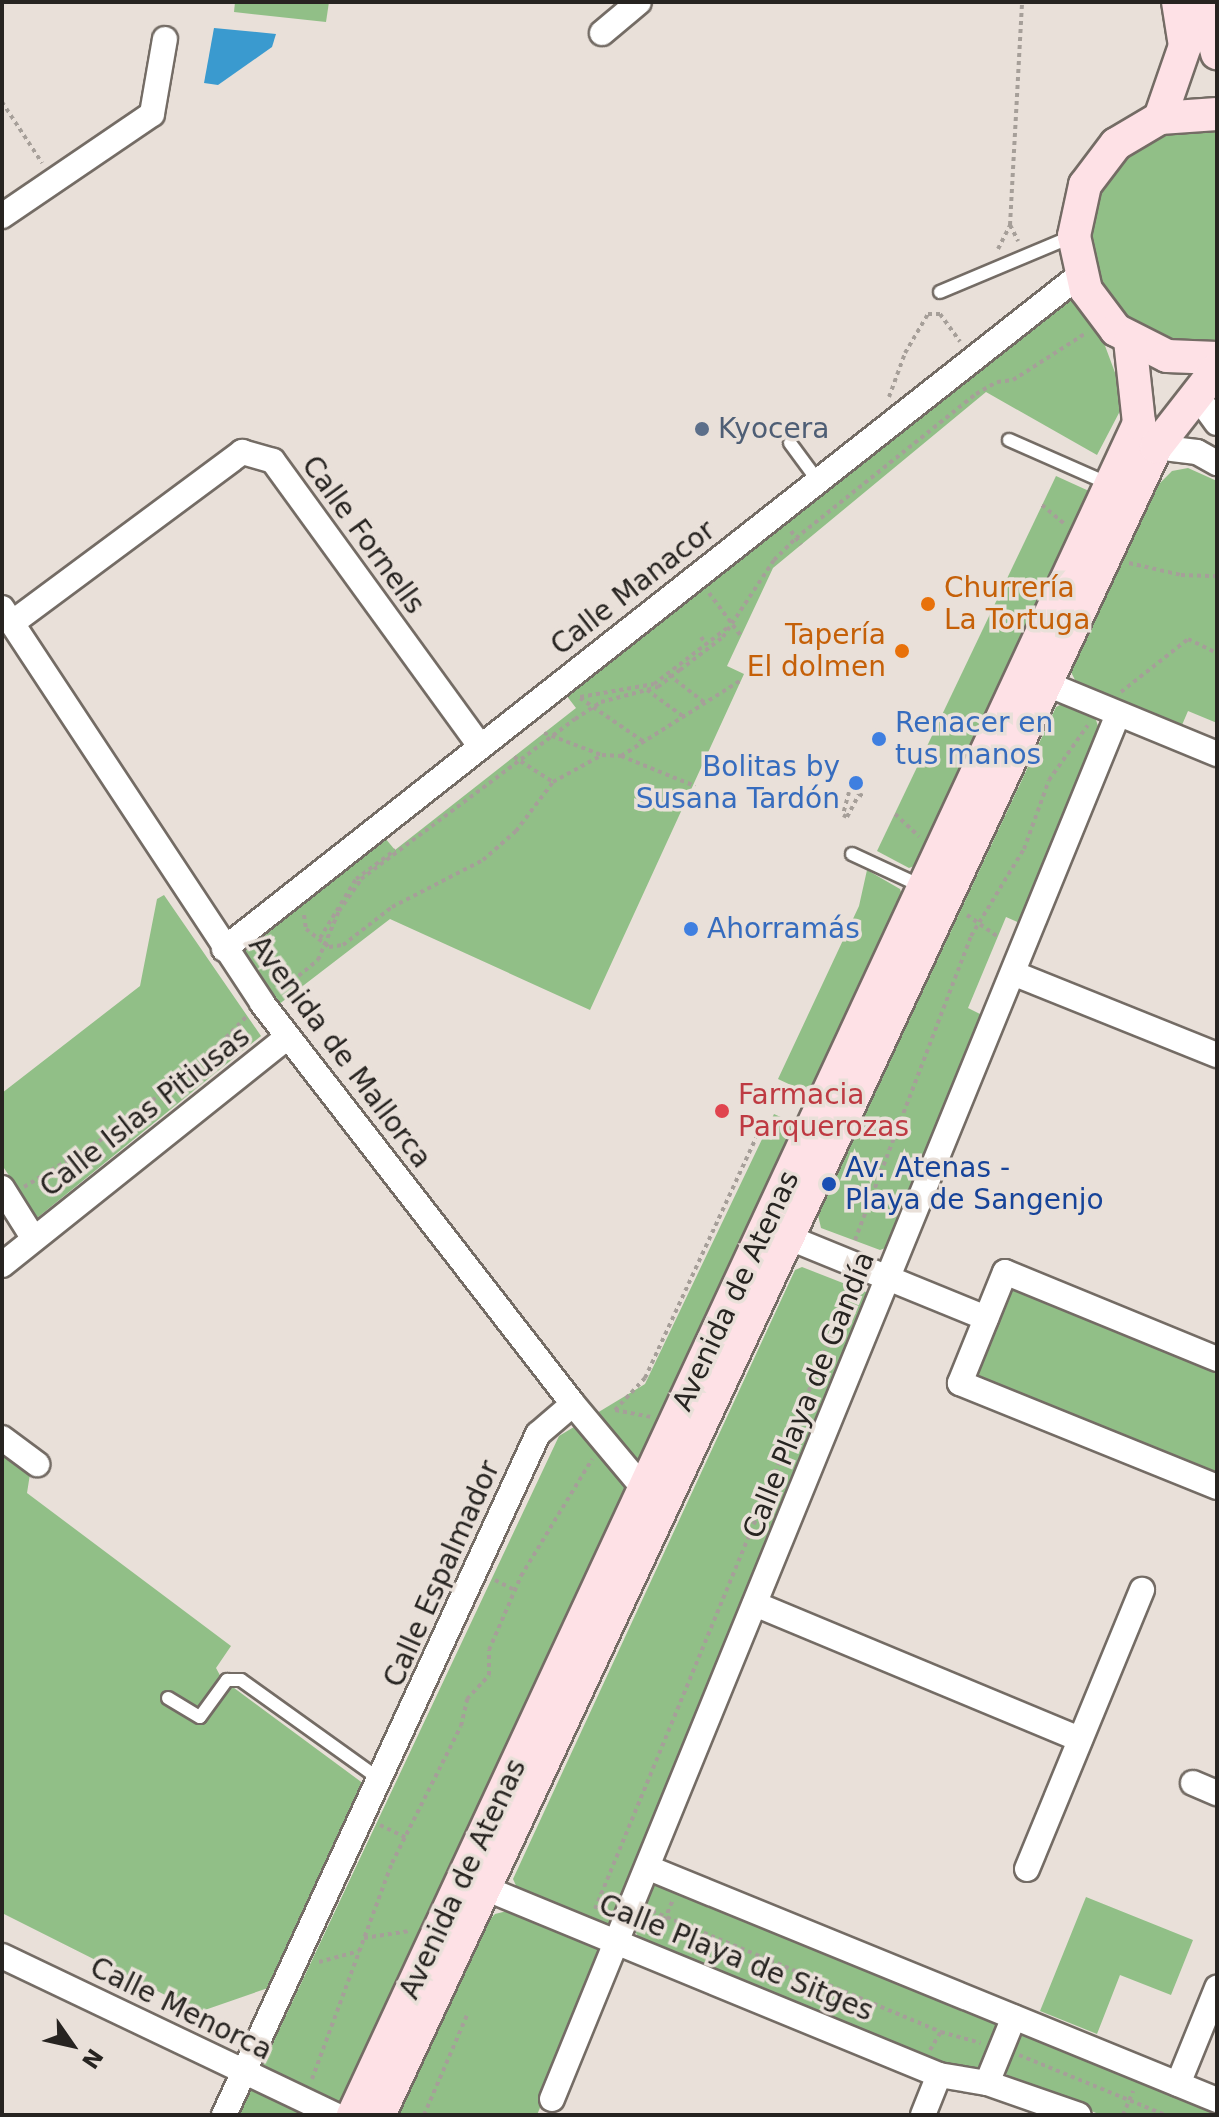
<!DOCTYPE html>
<meta charset="utf-8">
<style>
body{margin:0}
#map{position:relative;width:1219px;height:2117px;overflow:hidden;background:#e9e0d9;font-family:"DejaVu Sans",sans-serif}
div>[style]{position:absolute}
[style*='--x']{left:calc(var(--x)*1px);top:calc(var(--y)*1px);width:calc(var(--w)*1px);rotate:calc(var(--a)*1deg)}
.green>*{inset:0;background:#91bf87}
.water>*{inset:0;background:#3a9acf}
.path>*{height:4px;margin-top:-2px;transform-origin:0;background:repeating-linear-gradient(90deg,#a69f99 0 4px,transparent 0 8px)}
.roads{filter:drop-shadow(2px 0 #746c65) drop-shadow(-2px 0 #746c65) drop-shadow(0 2px #746c65) drop-shadow(0 -2px #746c65)}
.lane>*{height:12px;margin:-6px;padding:0 6px;transform-origin:6px;border-radius:6px;background:#fff}
.street>*{height:24px;margin:-12px;padding:0 12px;transform-origin:12px;border-radius:12px;background:#fff}
.secondary>*{height:32px;margin:-16px;padding:0 16px;transform-origin:16px;border-radius:16px;background:#fee1e6}
.dots>*{width:22px;height:22px;translate:-50% -50%;box-sizing:border-box;border:4px solid #e9e0d9;border-radius:50%}
span{translate:-50% -50%;white-space:nowrap;text-align:center;line-height:1.15;-webkit-text-stroke:7px #e9e0d9;paint-order:stroke}
.service-label{font-size:28px;color:#4e5e75}
.left{translate:0 -50%;text-align:left}
.street-label{font-size:28px;color:#272421}
.food-label{font-size:28px;color:#c56008}
.right{translate:-100% -50%;text-align:right}
.shop-label{font-size:28px;color:#366cbe}
.health-label{font-size:28px;color:#be3a42}
.transit-label{font-size:28px;color:#164399}
.frame{position:absolute;inset:0;border:4px solid #272421;pointer-events:none}
.north{position:absolute;left:32px;top:2005px;width:80px;height:80px;-webkit-text-stroke:6px #e9e0d9;paint-order:stroke;rotate:124deg;font-size:22px;font-weight:700;line-height:32px;text-align:center;color:#272421}
.north::after{content:'';display:block;margin:auto;width:28px;height:36px;background:#272421;clip-path:polygon(50% 0,100% 100%,50% 72%,0 100%)}
</style>
<div id="map">
<div class="green">
<div style="clip-path:polygon(235px 2px,329px 2px,326px 22px,234px 12px)"></div>
<div style="clip-path:polygon(1191px 124px,1217px 125px,1217px 347px,1186px 348px,1116px 314px,1089px 263px,1090px 204px,1136px 142px)"></div>
<div style="clip-path:polygon(1070px 294px,1101px 335px,1120px 386px,1120px 411px,1097px 455px,986px 392px,773px 568px,727px 666px,744px 674px,590px 1010px,390px 919px,278px 1005px,243px 949px,385px 838px,395px 850px,576px 708px,566px 695px,572px 688px)"></div>
<div style="clip-path:polygon(1188px 468px,1217px 481px,1217px 723px,1188px 711px,1182px 725px,1113px 699px,1075px 680px,1071px 672px,1157px 486px,1172px 471px)"></div>
<div style="clip-path:polygon(1056px 476px,1089px 491px,917px 865px,909px 868px,877px 851px)"></div>
<div style="clip-path:polygon(1062px 704px,1095px 717px,1099px 729px,1022px 924px,1006px 917px,968px 1008px,984px 1016px,891px 1246px,880px 1250px,821px 1228px,818px 1215px,1056px 707px)"></div>
<div style="clip-path:polygon(867px 870px,900px 889px,902px 895px,810px 1094px,778px 1079px,859px 906px)"></div>
<div style="clip-path:polygon(164px 895px,261px 1036px,37px 1218px,2px 1165px,2px 1093px,140px 986px,157px 899px)"></div>
<div style="clip-path:polygon(774px 1114px,796px 1124px,337px 2115px,239px 2115px,559px 1436px,645px 1384px)"></div>
<div style="clip-path:polygon(802px 1267px,871px 1294px,615px 1921px,604px 1925px,518px 1890px,513px 1879px,795px 1270px)"></div>
<div style="clip-path:polygon(1010px 1286px,1217px 1370px,1217px 1476px,973px 1377px)"></div>
<div style="clip-path:polygon(2px 1453px,30px 1474px,27px 1493px,231px 1646px,216px 1668px,222px 1679px,364px 1784px,268px 1988px,199px 2012px,2px 1913px)"></div>
<div style="clip-path:polygon(664px 1883px,992px 2018px,999px 2028px,981px 2071px,965px 2077px,641px 1940px,633px 1929px,652px 1886px)"></div>
<div style="clip-path:polygon(1086px 1897px,1193px 1940px,1171px 1995px,1120px 1975px,1097px 2034px,1040px 2011px)"></div>
<div style="clip-path:polygon(507px 1911px,598px 1946px,603px 1955px,537px 2115px,396px 2115px,483px 1927px,495px 1914px)"></div>
<div style="clip-path:polygon(1028px 2032px,1217px 2110px,1217px 2115px,1101px 2115px,1009px 2078px,1003px 2068px,1017px 2036px)"></div>
</div>
<div class="water">
<div style="clip-path:polygon(214px 28px,276px 34px,272px 47px,218px 85px,204px 83px)"></div>
</div>
<div class="path">
<div style="--x:2;--y:102;--w:73;--a:56.7"></div>
<div style="--x:1010;--y:225;--w:18;--a:63"></div>
<div style="--x:998;--y:249;--w:27;--a:-63"></div>
<div style="--x:1010;--y:225;--w:223;--a:-86.9"></div>
<div style="--x:889;--y:397;--w:47;--a:-70"></div>
<div style="--x:905;--y:353;--w:45;--a:-59.5"></div>
<div style="--x:928;--y:314;--w:12;--a:0"></div>
<div style="--x:940;--y:314;--w:34;--a:54"></div>
<div style="--x:1042;--y:505;--w:30;--a:40"></div>
<div style="--x:791;--y:531;--w:17;--a:54"></div>
<div style="--x:1129;--y:563;--w:53;--a:13"></div>
<div style="--x:1181;--y:575;--w:36;--a:2"></div>
<div style="--x:709;--y:593;--w:54;--a:53.3"></div>
<div style="--x:701;--y:637;--w:9;--a:54"></div>
<div style="--x:669;--y:675;--w:46;--a:37.9"></div>
<div style="--x:647;--y:690;--w:46;--a:36.1"></div>
<div style="--x:1121;--y:692;--w:85;--a:-38.3"></div>
<div style="--x:1188;--y:639;--w:32;--a:26"></div>
<div style="--x:580;--y:697;--w:75;--a:-10"></div>
<div style="--x:654;--y:684;--w:92;--a:-37.5"></div>
<div style="--x:580;--y:698;--w:78;--a:34.5"></div>
<div style="--x:544;--y:733;--w:62;--a:20.8"></div>
<div style="--x:621;--y:756;--w:80;--a:22.1"></div>
<div style="--x:514;--y:757;--w:46;--a:32.7"></div>
<div style="--x:849;--y:792;--w:24;--a:105"></div>
<div style="--x:843;--y:815;--w:4;--a:27"></div>
<div style="--x:847;--y:817;--w:26;--a:-62"></div>
<div style="--x:859;--y:794;--w:7;--a:27"></div>
<div style="--x:895;--y:814;--w:33;--a:43"></div>
<div style="--x:304;--y:915;--w:14;--a:82"></div>
<div style="--x:306;--y:929;--w:29;--a:38"></div>
<div style="--x:329;--y:947;--w:14;--a:-8"></div>
<div style="--x:343;--y:945;--w:62;--a:-37.8"></div>
<div style="--x:392;--y:907;--w:102;--a:-27.3"></div>
<div style="--x:483;--y:860;--w:44;--a:-41.3"></div>
<div style="--x:516;--y:831;--w:61;--a:-52.9"></div>
<div style="--x:553;--y:782;--w:56;--a:-28.9"></div>
<div style="--x:602;--y:755;--w:19;--a:3"></div>
<div style="--x:621;--y:756;--w:142;--a:-32.3"></div>
<div style="--x:967;--y:915;--w:38;--a:35"></div>
<div style="--x:320;--y:938;--w:69;--a:-58.6"></div>
<div style="--x:356;--y:879;--w:49;--a:-36.6"></div>
<div style="--x:280;--y:991;--w:49;--a:-39.2"></div>
<div style="--x:318;--y:960;--w:53;--a:-66.8"></div>
<div style="--x:339;--y:911;--w:39;--a:-55"></div>
<div style="--x:361;--y:879;--w:267;--a:-36.8"></div>
<div style="--x:575;--y:719;--w:31;--a:-33"></div>
<div style="--x:601;--y:702;--w:59;--a:-14.7"></div>
<div style="--x:658;--y:687;--w:28;--a:-38"></div>
<div style="--x:680;--y:670;--w:54;--a:-37.5"></div>
<div style="--x:723;--y:637;--w:92;--a:-56.5"></div>
<div style="--x:774;--y:560;--w:31;--a:-45"></div>
<div style="--x:796;--y:538;--w:231;--a:-38.7"></div>
<div style="--x:976;--y:394;--w:24;--a:-30"></div>
<div style="--x:997;--y:382;--w:16;--a:-7"></div>
<div style="--x:1013;--y:380;--w:87;--a:-32.8"></div>
<div style="--x:739;--y:1116;--w:25;--a:27"></div>
<div style="--x:24;--y:1187;--w:107;--a:-31.6"></div>
<div style="--x:115;--y:1131;--w:129;--a:-39.4"></div>
<div style="--x:215;--y:1049;--w:46;--a:-45.9"></div>
<div style="--x:855;--y:1240;--w:325;--a:-69.1"></div>
<div style="--x:971;--y:936;--w:102;--a:-58.7"></div>
<div style="--x:1024;--y:849;--w:73;--a:-70.1"></div>
<div style="--x:1049;--y:780;--w:67;--a:-54.7"></div>
<div style="--x:615;--y:1410;--w:44;--a:-46.8"></div>
<div style="--x:645;--y:1378;--w:277;--a:-65.2"></div>
<div style="--x:761;--y:1127;--w:21;--a:23"></div>
<div style="--x:615;--y:1410;--w:36;--a:11"></div>
<div style="--x:495;--y:1580;--w:22;--a:27"></div>
<div style="--x:380;--y:1825;--w:28;--a:26"></div>
<div style="--x:595;--y:1909;--w:674;--a:-67.58"></div>
<div style="--x:652;--y:1911;--w:313;--a:22.7"></div>
<div style="--x:941;--y:2032;--w:41;--a:15.4"></div>
<div style="--x:658;--y:1935;--w:39;--a:-67"></div>
<div style="--x:364;--y:1938;--w:46;--a:-8.8"></div>
<div style="--x:319;--y:1962;--w:41;--a:-15.4"></div>
<div style="--x:930;--y:2050;--w:21;--a:-59"></div>
<div style="--x:1019;--y:2055;--w:158;--a:22.3"></div>
<div style="--x:312;--y:2079;--w:230;--a:-69.7"></div>
<div style="--x:392;--y:1863;--w:153;--a:-63.3"></div>
<div style="--x:461;--y:1726;--w:28;--a:-77"></div>
<div style="--x:467;--y:1699;--w:33;--a:-47"></div>
<div style="--x:489;--y:1675;--w:25;--a:-90"></div>
<div style="--x:489;--y:1650;--w:81;--a:-66.6"></div>
<div style="--x:521;--y:1576;--w:137;--a:-58.7"></div>
<div style="--x:424;--y:2115;--w:109;--a:-66.7"></div>
<div style="--x:1123;--y:2115;--w:26;--a:-67"></div>
</div>
<div class="roads">
<div class="lane">
<div style="--x:940;--y:292;--w:142;--a:-22.8"></div>
<div style="--x:1009;--y:440;--w:109;--a:23.7"></div>
<div style="--x:790;--y:443;--w:47;--a:53.6"></div>
<div style="--x:852;--y:854;--w:76;--a:24.9"></div>
<div style="--x:168;--y:1698;--w:37;--a:31"></div>
<div style="--x:200;--y:1717;--w:46;--a:-53.9"></div>
<div style="--x:227;--y:1680;--w:14;--a:0"></div>
<div style="--x:241;--y:1680;--w:173;--a:35.6"></div>
</div>
<div class="street">
<div style="--x:602;--y:33;--w:48;--a:-40"></div>
<div style="--x:2;--y:216;--w:181;--a:-34.2"></div>
<div style="--x:152;--y:114;--w:76;--a:-80.2"></div>
<div style="--x:1195;--y:393;--w:37;--a:54"></div>
<div style="--x:1147;--y:435;--w:15;--a:53"></div>
<div style="--x:1156;--y:447;--w:41;--a:7"></div>
<div style="--x:1197;--y:452;--w:23;--a:29"></div>
<div style="--x:2;--y:608;--w:473;--a:56.6"></div>
<div style="--x:262;--y:1003;--w:507;--a:52.2"></div>
<div style="--x:573;--y:1404;--w:111;--a:50.1"></div>
<div style="--x:644;--y:1489;--w:14;--a:25"></div>
<div style="--x:12;--y:623;--w:287;--a:-36.6"></div>
<div style="--x:242;--y:452;--w:32;--a:16"></div>
<div style="--x:273;--y:461;--w:352;--a:54"></div>
<div style="--x:1047;--y:684;--w:184;--a:22.4"></div>
<div style="--x:224;--y:949;--w:1090;--a:-38.22"></div>
<div style="--x:1013;--y:973;--w:220;--a:21.9"></div>
<div style="--x:2;--y:1188;--w:60;--a:57.9"></div>
<div style="--x:775;--y:1232;--w:228;--a:22.2"></div>
<div style="--x:2;--y:1265;--w:366;--a:-38.6"></div>
<div style="--x:1217;--y:1359;--w:229;--a:-157.7"></div>
<div style="--x:1005;--y:1272;--w:120;--a:112.1"></div>
<div style="--x:960;--y:1383;--w:277;--a:22"></div>
<div style="--x:2;--y:1438;--w:44;--a:36.6"></div>
<div style="--x:755;--y:1604;--w:352;--a:22.6"></div>
<div style="--x:1193;--y:1783;--w:26;--a:23"></div>
<div style="--x:649;--y:1868;--w:614;--a:22.22"></div>
<div style="--x:1027;--y:1869;--w:302;--a:-67.6"></div>
<div style="--x:470;--y:1882;--w:507;--a:22.37"></div>
<div style="--x:939;--y:2075;--w:49;--a:9.5"></div>
<div style="--x:987;--y:2083;--w:97;--a:19.2"></div>
<div style="--x:2;--y:1956;--w:369;--a:25.5"></div>
<div style="--x:987;--y:2083;--w:71;--a:-67.8"></div>
<div style="--x:1178;--y:2084;--w:104;--a:-67.9"></div>
<div style="--x:552;--y:2099;--w:1496;--a:-67.77"></div>
<div style="--x:224;--y:2115;--w:750;--a:-65.25"></div>
<div style="--x:538;--y:1434;--w:46;--a:-40.6"></div>
<div style="--x:923;--y:2115;--w:43;--a:-68.2"></div>
</div>
<div class="secondary">
<div style="--x:1204;--y:2;--w:53;--a:75.7"></div>
<div style="--x:1217;--y:114;--w:57;--a:176"></div>
<div style="--x:1160;--y:118;--w:51;--a:149.4"></div>
<div style="--x:1116;--y:144;--w:51;--a:127.1"></div>
<div style="--x:1085;--y:185;--w:52;--a:102.2"></div>
<div style="--x:1074;--y:236;--w:55;--a:77.5"></div>
<div style="--x:1086;--y:290;--w:50;--a:53.1"></div>
<div style="--x:1116;--y:330;--w:57;--a:27"></div>
<div style="--x:1167;--y:356;--w:50;--a:2.3"></div>
<div style="--x:1160;--y:118;--w:76;--a:-70.9"></div>
<div style="--x:1185;--y:46;--w:45;--a:-99"></div>
<div style="--x:353;--y:2115;--w:1866;--a:-65.08"></div>
<div style="--x:1139;--y:423;--w:83;--a:-96.2"></div>
<div style="--x:379;--y:2115;--w:1840;--a:-65.02"></div>
<div style="--x:1156;--y:447;--w:99;--a:-52"></div>
</div>
</div>
<div class="dots">
<div style="left:702px;top:429px;background:#5c6f8a"></div>
<div style="left:928px;top:604px;background:#e8710a"></div>
<div style="left:902px;top:651px;background:#e8710a"></div>
<div style="left:879px;top:739px;background:#3f7fe0"></div>
<div style="left:856px;top:783px;background:#3f7fe0"></div>
<div style="left:691px;top:929px;background:#3f7fe0"></div>
<div style="left:722px;top:1111px;background:#e0444e"></div>
<div style="left:829px;top:1184px;background:#1a4fb4"></div>
</div>
<div class="service-label">
<span class="left" style="left:718px;top:429px">Kyocera</span>
</div>
<div class="street-label">
<span style="left:363px;top:535px;rotate:54deg">Calle Fornells</span>
<span style="left:633px;top:588px;rotate:-38deg">Calle Manacor</span>
<span style="left:340px;top:1052px;rotate:53deg">Avenida de Mallorca</span>
<span style="left:145px;top:1112px;rotate:-38deg">Calle Islas Pitiusas</span>
<span style="left:736px;top:1291px;rotate:-65deg">Avenida de Atenas</span>
<span style="left:809px;top:1395px;rotate:-68deg">Calle Playa de Gandía</span>
<span style="left:442px;top:1574px;rotate:-66deg">Calle Espalmador</span>
<span style="left:463px;top:1879px;rotate:-65deg">Avenida de Atenas</span>
<span style="left:736px;top:1958px;rotate:22deg">Calle Playa de Sitges</span>
<span style="left:181px;top:2009px;rotate:26deg">Calle Menorca</span>
</div>
<div class="food-label">
<span class="left" style="left:944px;top:604px">Churrería<br>La Tortuga</span>
<span class="right" style="left:886px;top:651px">Tapería<br>El dolmen</span>
</div>
<div class="shop-label">
<span class="left" style="left:895px;top:739px">Renacer en<br>tus manos</span>
<span class="right" style="left:840px;top:783px">Bolitas by<br>Susana Tardón</span>
<span class="left" style="left:707px;top:929px">Ahorramás</span>
</div>
<div class="health-label">
<span class="left" style="left:738px;top:1111px">Farmacia<br>Parquerozas</span>
</div>
<div class="transit-label">
<span class="left" style="left:845px;top:1184px">Av. Atenas -<br>Playa de Sangenjo</span>
</div>
<div class="frame"></div>
<div class="north">N</div>
</div>
